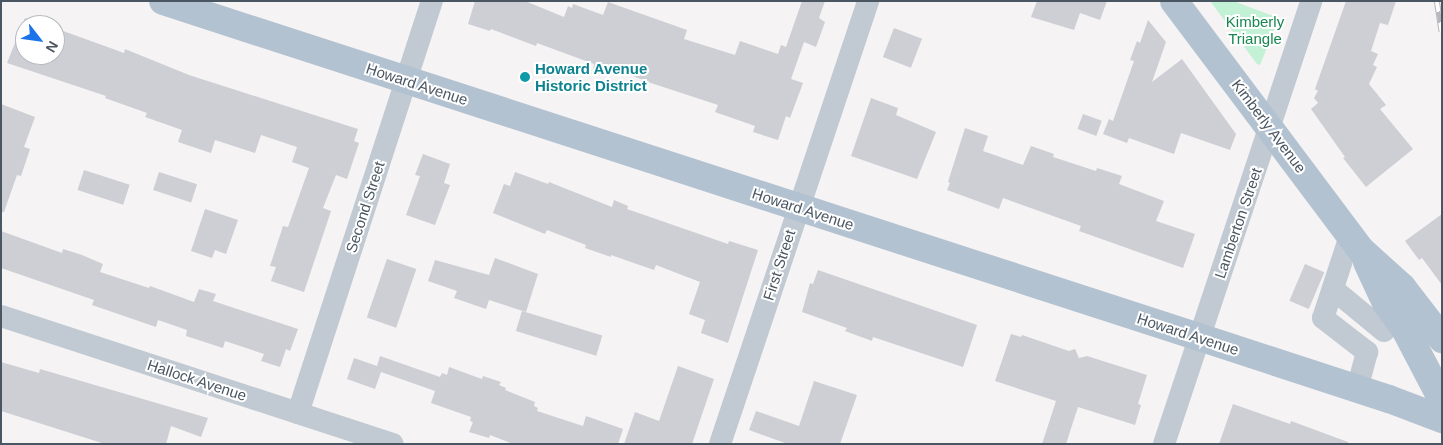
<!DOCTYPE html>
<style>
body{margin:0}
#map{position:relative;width:1443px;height:445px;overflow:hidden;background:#f5f3f3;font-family:Helvetica,sans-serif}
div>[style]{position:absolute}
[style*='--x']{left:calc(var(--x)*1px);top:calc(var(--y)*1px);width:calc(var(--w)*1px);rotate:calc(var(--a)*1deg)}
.green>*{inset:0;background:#c3f1d5}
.building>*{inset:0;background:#cdcfd5;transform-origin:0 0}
.minor>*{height:22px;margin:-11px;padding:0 11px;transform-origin:11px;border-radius:11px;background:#c1cad2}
.major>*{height:28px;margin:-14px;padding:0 14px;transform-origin:14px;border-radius:14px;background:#b3c2d1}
.rail>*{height:5.5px;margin-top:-2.75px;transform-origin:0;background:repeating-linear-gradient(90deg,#fff 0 11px,#b5b8bd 0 22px);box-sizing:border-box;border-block:1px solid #b5b8bd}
.dots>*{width:14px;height:14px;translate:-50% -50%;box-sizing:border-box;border:2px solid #fff;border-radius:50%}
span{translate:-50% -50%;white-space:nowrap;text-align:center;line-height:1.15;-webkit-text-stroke:4px #fff;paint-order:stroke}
.park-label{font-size:15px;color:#17864f}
.culture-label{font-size:15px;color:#0d838f;font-weight:700}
.left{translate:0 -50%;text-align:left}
.street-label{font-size:15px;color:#4a5661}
.frame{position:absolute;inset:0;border:2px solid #4a5661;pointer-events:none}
.north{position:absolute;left:15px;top:15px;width:50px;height:50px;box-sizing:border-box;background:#fff;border:1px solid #b7bbc0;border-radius:50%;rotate:120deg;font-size:14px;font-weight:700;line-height:20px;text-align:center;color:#4a5661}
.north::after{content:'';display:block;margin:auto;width:18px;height:22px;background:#1a73e8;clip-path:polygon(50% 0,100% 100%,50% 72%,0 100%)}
</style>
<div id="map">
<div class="green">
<div style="clip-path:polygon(1210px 1px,1233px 1px,1279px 18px,1260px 65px,1257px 64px)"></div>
</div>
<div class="building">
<div style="clip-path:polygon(475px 1px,525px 1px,564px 17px,568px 6px,572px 8px,573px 4px,603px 15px,608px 2px,687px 30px,684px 39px,735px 55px,740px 41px,778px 54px,781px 45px,786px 47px,802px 1px,825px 1px,819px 18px,825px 22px,816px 47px,804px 42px,791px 79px,803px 83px,790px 118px,786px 116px,778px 140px,753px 132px,755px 126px,715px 112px,718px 105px,648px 82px,621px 71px,620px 72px,613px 70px,611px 75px,593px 69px,594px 64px,537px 43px,536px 46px,491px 29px,490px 31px,468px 24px)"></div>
<div style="clip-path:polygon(1037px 1px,1107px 1px,1100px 20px,1080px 13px,1074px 30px,1031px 17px)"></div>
<div style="clip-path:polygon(1346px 1px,1396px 1px,1388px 25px,1380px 23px,1371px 51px,1378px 54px,1373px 65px,1377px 67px,1369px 84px,1386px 105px,1380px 109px,1413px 149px,1366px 187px,1343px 158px,1345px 157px,1311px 109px,1318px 103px,1314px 98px,1318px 91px,1315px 89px)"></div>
<div style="clip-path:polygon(25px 18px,45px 25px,25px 25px,25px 55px,55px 55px,55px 28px,124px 53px,125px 49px,189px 75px,358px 129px,354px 141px,359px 143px,347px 179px,336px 175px,323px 208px,331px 211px,304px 292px,271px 281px,276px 267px,270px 266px,283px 226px,288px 227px,309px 168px,292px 162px,297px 147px,261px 135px,255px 153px,215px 140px,211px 153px,178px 142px,182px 130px,145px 117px,147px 113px,105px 98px,106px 96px,7px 63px)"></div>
<div style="clip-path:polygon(1148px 20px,1166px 42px,1152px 82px,1182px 59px,1236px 134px,1230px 150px,1181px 133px,1174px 154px,1129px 138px,1127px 143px,1103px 134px,1109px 119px,1113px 121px,1134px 61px,1130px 60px,1137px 41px,1140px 43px)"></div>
<div style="left:894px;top:28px;width:30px;height:31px;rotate:21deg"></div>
<div style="clip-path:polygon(871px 98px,898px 108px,896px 115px,936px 132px,917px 179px,851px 156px)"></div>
<div style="clip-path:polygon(1px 104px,35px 117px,24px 147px,30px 149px,21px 176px,17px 175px,4px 212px,1px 212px)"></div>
<div style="left:1083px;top:114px;width:20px;height:16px;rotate:20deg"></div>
<div style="clip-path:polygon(965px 128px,988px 136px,983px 151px,1023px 165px,1031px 146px,1054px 154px,1053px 157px,1096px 171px,1097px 168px,1122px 176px,1119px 184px,1164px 201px,1156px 221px,1195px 234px,1183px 268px,1079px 231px,1081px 226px,1003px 198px,999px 209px,947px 190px,950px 183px,948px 182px)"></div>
<div style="clip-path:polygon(423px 154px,450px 164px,444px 183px,450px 185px,435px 225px,406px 215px,420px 176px,415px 175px)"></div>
<div style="left:84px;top:170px;width:48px;height:21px;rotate:18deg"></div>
<div style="left:159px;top:172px;width:40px;height:19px;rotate:18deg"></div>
<div style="clip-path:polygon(515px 172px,548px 184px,549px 182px,612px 207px,614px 200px,628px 206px,627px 209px,728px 244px,729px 241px,758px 250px,728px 343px,701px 333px,705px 320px,689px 314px,700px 282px,656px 265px,654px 270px,611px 255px,611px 257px,585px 248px,586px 245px,547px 230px,545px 234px,493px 213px,504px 184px,510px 186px)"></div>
<div style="clip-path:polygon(205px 209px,238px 220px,226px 254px,215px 250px,212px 258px,191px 251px)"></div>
<div style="clip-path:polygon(1442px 214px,1442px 285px,1422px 258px,1419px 260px,1405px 241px)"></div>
<div style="clip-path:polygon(1px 231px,62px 253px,63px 249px,82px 255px,103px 264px,100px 272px,149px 288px,150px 286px,194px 302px,199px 289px,216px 294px,213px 301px,298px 329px,290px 351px,286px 349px,280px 367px,261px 361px,264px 354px,225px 341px,223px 348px,186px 336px,187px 330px,158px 320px,156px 327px,92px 305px,94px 300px,1px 268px)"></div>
<div style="clip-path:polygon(495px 258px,538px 274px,526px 312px,489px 300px,486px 309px,454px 298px,457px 291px,428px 281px,435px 260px,489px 275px)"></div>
<div style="left:387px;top:259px;width:31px;height:62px;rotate:19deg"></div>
<div style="left:1305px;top:264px;width:21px;height:40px;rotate:23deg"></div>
<div style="clip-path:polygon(818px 270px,977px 325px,963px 367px,873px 337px,872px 341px,845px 331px,847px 328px,802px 312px,810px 283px,813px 284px)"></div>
<div style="left:522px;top:311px;width:84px;height:21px;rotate:17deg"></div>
<div style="clip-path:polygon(1011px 334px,1021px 337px,1022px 335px,1069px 351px,1075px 349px,1079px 358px,1087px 356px,1147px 375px,1138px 404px,1141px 405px,1135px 425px,1078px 407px,1066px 444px,1042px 444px,1056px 401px,995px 381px)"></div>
<div style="clip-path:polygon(380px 356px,440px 377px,442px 373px,447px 375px,449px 367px,479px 378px,482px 379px,483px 376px,501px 382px,499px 385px,506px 388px,505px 390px,535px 402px,534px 406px,538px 408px,537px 411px,583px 426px,586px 416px,623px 429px,618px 444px,513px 444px,490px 435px,489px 438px,469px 432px,473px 422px,470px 421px,471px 417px,431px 403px,435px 391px,381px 372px,375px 389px,347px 379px,354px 358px,377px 366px)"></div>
<div style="clip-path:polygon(1px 362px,39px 373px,40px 369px,208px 418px,201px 437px,171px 426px,166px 444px,105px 444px,1px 411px)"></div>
<div style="clip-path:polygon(678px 366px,714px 379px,692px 444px,624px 444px,635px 412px,659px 421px)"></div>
<div style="clip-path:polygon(814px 381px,857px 395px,840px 444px,788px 444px,749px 430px,756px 411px,799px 426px)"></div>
<div style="clip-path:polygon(1233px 404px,1290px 424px,1291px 421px,1348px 442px,1348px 444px,1219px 444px)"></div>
</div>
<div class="minor">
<div style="--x:1350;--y:236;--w:86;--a:108.2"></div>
<div style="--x:1323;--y:318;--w:56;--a:37.7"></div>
<div style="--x:1367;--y:352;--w:38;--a:105"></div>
<div style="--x:1333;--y:289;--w:66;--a:39.5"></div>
<div style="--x:1;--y:316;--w:412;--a:18.1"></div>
<div style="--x:298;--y:413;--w:433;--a:-72"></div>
<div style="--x:720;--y:444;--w:467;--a:-71.5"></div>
<div style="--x:1164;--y:444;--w:467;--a:-71.6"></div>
</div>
<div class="major">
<div style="--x:163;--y:1;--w:1089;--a:17.97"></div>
<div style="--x:1199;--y:337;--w:200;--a:18.1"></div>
<div style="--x:1389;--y:399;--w:57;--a:20.7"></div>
<div style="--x:1174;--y:1;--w:313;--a:53.1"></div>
<div style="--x:1362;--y:251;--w:54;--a:42"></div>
<div style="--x:1402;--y:287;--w:66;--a:52.4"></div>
<div style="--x:1367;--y:262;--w:45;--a:65.1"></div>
<div style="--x:1386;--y:303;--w:34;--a:54"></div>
<div style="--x:1406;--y:331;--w:78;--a:62.4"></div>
</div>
<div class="rail">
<div style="--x:1437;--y:1;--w:31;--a:81"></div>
</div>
<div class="dots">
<div style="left:525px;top:77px;background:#0f9aa8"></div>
</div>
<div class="park-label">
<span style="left:1255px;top:30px">Kimberly<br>Triangle</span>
</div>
<div class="culture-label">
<span class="left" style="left:535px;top:77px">Howard Avenue<br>Historic District</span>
</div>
<div class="street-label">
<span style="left:417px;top:84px;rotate:18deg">Howard Avenue</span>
<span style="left:1269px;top:126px;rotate:53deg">Kimberly Avenue</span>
<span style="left:365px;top:207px;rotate:-72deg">Second Street</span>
<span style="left:803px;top:209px;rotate:18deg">Howard Avenue</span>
<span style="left:1238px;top:223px;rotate:-71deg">Lamberton Street</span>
<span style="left:779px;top:265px;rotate:-72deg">First Street</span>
<span style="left:1188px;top:334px;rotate:18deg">Howard Avenue</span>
<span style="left:197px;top:380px;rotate:18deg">Hallock Avenue</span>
</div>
<div class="frame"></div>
<div class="north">N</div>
</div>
